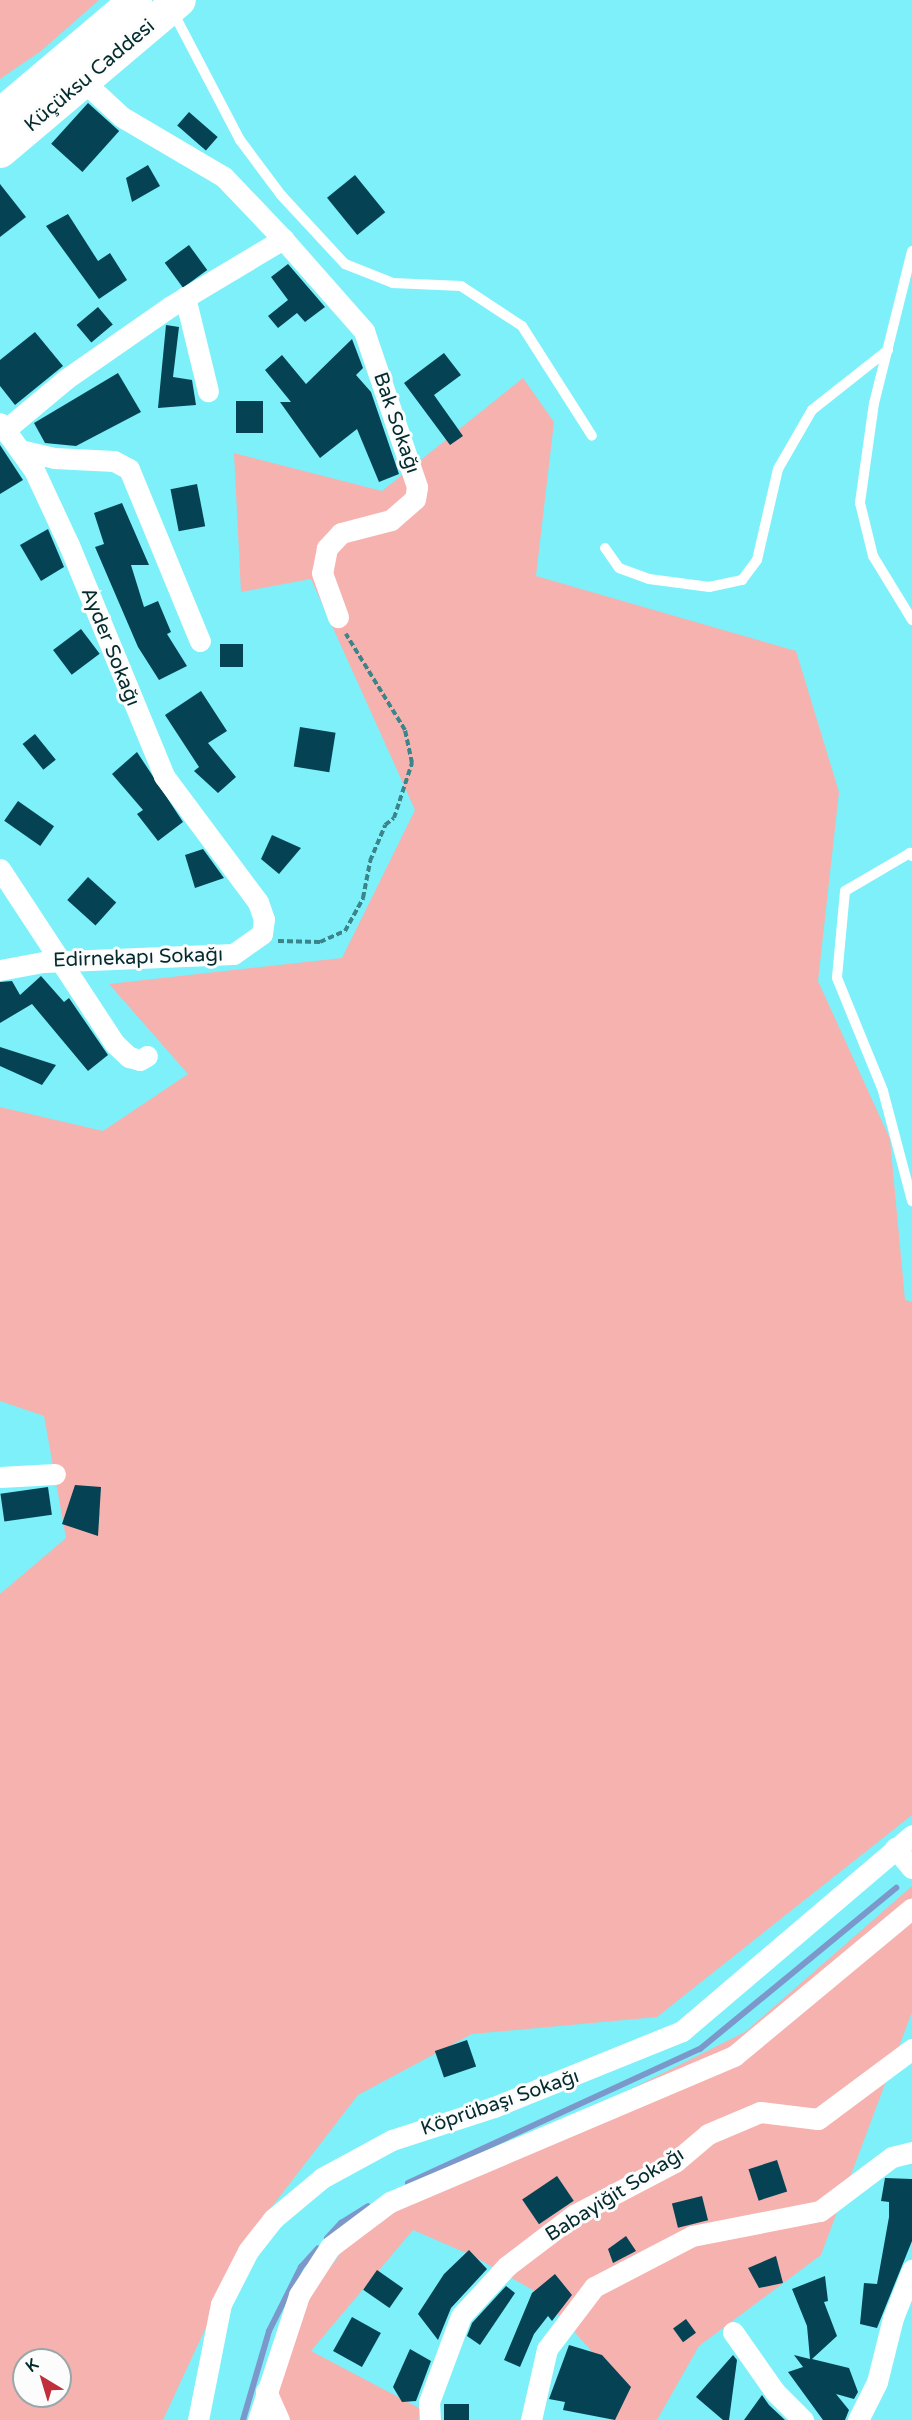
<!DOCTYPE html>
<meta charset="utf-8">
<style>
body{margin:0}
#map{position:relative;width:912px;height:2420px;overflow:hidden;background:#7df0f9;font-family:"Varela Round",sans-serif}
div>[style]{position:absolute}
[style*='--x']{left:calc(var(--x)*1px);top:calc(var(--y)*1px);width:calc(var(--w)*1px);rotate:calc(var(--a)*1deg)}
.green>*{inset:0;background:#f6b2af}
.stream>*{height:6px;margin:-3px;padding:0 3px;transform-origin:3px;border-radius:3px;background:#7c98cb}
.building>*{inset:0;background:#054354;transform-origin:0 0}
.path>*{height:4px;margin-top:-2px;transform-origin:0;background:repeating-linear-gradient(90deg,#3a848a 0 6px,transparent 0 9px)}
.service>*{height:10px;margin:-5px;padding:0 5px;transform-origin:5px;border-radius:5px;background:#fff}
.minor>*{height:21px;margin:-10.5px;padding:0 10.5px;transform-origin:10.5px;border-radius:10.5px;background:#fff}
.primary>*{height:33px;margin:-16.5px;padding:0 16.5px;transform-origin:16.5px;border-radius:16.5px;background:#fff}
span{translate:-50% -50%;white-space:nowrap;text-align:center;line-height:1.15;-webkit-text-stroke:6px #fcfcfc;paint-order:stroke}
.street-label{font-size:20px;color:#032b2e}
.north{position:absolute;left:12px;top:2348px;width:60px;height:60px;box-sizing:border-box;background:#fcfcfc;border:2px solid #98a8aa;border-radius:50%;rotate:322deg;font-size:16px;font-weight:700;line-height:24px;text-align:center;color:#032b2e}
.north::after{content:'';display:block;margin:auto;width:21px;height:27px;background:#c0303c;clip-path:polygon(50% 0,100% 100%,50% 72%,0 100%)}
</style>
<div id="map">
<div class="green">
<div style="clip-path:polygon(0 0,99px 0,41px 51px,0 79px)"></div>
<div style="clip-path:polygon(evenodd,523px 378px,554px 422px,536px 576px,796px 651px,839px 792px,818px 981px,890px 1139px,905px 1300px,912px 1302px,912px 1815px,657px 2017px,472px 2034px,358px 2095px,247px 2239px,163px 2420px,0 2420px,0 1594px,66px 1538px,44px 1416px,0 1401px,0 1107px,103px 1131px,188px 1074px,109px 984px,342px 958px,415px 810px,311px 579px,241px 592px,234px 453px,382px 491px,523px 378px,24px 2360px,60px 2360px,60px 2396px,24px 2396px,24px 2360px)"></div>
<div style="clip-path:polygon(912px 1886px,912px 2012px,821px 2255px,699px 2346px,657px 2420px,615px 2420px,590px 2349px,538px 2293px,473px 2256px,413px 2230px,311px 2351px,421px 2409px,418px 2420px,270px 2420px,295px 2313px,363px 2224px,745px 2032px)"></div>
</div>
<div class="stream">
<div style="--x:408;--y:2183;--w:321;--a:-24.7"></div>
<div style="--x:700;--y:2049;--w:254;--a:-39.4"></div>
<div style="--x:327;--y:2238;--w:21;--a:-47"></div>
<div style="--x:341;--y:2223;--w:32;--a:-32"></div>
<div style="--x:243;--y:2420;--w:93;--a:-73.7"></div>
<div style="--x:269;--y:2331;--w:72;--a:-63.4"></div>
<div style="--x:301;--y:2267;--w:25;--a:-48"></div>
</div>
<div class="building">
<div style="left:88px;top:103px;width:42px;height:55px;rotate:42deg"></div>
<div style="left:189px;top:112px;width:38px;height:18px;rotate:41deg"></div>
<div style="clip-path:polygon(148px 165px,160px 186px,132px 202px,126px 178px)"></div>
<div style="left:355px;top:175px;width:48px;height:36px;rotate:51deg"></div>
<div style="clip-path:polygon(0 184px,26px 217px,0 237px)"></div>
<div style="clip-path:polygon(68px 214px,98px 261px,110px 253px,127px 280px,99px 299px,46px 226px)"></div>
<div style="left:189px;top:245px;width:31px;height:30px;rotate:54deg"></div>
<div style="clip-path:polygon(288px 264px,325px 307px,305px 322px,297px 313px,278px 328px,268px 316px,288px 300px,271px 277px)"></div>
<div style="left:98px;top:307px;width:23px;height:28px;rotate:50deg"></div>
<div style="clip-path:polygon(166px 325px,179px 327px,173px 377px,192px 380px,196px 405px,158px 408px)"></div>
<div style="clip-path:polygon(35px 332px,63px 366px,15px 405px,0 386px,0 360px)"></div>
<div style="clip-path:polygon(352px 339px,363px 368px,356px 375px,371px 392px,399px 474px,379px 482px,357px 429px,320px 458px,280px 402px,291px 402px,265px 370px,282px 355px,306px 384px)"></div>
<div style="clip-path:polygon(444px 353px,461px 375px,434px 395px,463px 436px,450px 445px,404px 383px)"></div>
<div style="clip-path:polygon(118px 373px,141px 412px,76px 446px,45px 443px,34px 423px)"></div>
<div style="left:236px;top:401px;width:27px;height:32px"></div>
<div style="clip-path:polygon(0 445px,23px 480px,0 494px)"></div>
<div style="left:197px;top:484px;width:43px;height:27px;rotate:79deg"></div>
<div style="clip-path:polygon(122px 503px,149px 565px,131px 565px,144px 607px,158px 601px,171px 632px,167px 634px,187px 666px,159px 680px,138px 647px,95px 547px,104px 544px,94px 513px)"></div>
<div style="clip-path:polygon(48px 529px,64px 567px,41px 581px,20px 545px)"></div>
<div style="left:81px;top:629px;width:31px;height:35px;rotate:53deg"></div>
<div style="left:220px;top:644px;width:23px;height:23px"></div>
<div style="clip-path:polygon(201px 691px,227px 731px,208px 743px,236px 777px,218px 793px,194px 771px,199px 767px,165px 715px)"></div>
<div style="left:300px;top:727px;width:36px;height:40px;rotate:9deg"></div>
<div style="left:35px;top:734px;width:33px;height:16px;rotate:51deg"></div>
<div style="clip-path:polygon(137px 752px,183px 822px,158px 841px,137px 814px,143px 810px,112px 774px)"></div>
<div style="left:18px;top:801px;width:44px;height:24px;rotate:35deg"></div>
<div style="clip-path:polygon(272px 835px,301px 848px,279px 874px,261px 859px)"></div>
<div style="clip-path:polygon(203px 849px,224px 878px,195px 888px,185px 855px)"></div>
<div style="left:88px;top:877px;width:38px;height:31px;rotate:42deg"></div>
<div style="clip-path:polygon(41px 976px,64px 1002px,69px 998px,108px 1055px,88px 1071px,32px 1004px,0 1023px,0 982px,12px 981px,20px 995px)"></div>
<div style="clip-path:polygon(0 1047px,56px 1065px,42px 1085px,0 1066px)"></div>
<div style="clip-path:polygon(75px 1485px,101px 1487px,98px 1536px,62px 1524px)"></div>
<div style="left:48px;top:1487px;width:28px;height:48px;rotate:82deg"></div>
<div style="left:467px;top:2040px;width:28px;height:34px;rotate:71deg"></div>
<div style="left:777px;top:2160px;width:33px;height:30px;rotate:72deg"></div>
<div style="left:557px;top:2176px;width:30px;height:42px;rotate:56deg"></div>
<div style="clip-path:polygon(885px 2178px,912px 2179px,912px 2241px,877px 2328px,860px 2324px,864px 2283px,877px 2284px,889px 2217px,889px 2202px,881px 2201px)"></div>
<div style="left:702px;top:2196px;width:25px;height:31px;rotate:76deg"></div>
<div style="clip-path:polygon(626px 2236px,636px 2251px,613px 2263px,608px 2249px)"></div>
<div style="clip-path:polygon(469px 2250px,487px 2269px,451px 2308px,438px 2340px,418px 2314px,444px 2274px)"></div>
<div style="clip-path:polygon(776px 2256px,783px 2283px,759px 2288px,748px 2268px)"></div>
<div style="left:377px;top:2270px;width:32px;height:24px;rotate:35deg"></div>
<div style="clip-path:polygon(555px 2274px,572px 2295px,552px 2321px,548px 2316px,534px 2334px,520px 2367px,504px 2360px,532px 2293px)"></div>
<div style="clip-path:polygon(825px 2276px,828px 2301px,824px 2302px,837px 2336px,812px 2359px,849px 2368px,858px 2392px,854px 2399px,836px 2394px,849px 2410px,845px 2420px,823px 2420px,788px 2372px,803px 2367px,794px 2355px,810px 2359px,807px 2326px,792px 2289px)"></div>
<div style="clip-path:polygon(506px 2286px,515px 2293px,480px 2345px,467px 2336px,472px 2323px)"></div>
<div style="left:352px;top:2317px;width:33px;height:39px;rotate:29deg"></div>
<div style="left:686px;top:2319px;width:17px;height:16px;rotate:54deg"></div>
<div style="clip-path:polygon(569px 2345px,602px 2355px,631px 2387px,615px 2420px,563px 2410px,565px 2402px,549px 2399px)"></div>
<div style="clip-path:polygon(410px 2349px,431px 2361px,416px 2401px,402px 2402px,393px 2387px)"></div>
<div style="clip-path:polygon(733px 2355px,737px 2360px,729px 2420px,723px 2420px,696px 2397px)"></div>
<div style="clip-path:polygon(762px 2395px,769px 2405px,785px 2420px,744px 2420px)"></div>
<div style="left:444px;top:2404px;width:25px;height:16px"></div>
</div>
<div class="path">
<div style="--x:278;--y:941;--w:42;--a:1.4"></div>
<div style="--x:320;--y:942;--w:27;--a:-24"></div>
<div style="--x:345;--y:931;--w:38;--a:-61"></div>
<div style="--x:363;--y:898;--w:38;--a:-79"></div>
<div style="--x:370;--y:861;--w:39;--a:-67"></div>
<div style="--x:385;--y:825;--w:11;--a:-38"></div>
<div style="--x:394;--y:818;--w:58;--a:-71.9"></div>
<div style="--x:412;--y:763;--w:34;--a:-102"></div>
<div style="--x:405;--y:730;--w:113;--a:-121.6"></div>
</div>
<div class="service">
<div style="--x:172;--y:10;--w:147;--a:62.4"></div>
<div style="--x:240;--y:140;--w:69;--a:53.3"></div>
<div style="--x:281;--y:195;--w:94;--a:47.2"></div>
<div style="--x:345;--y:264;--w:52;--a:21.6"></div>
<div style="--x:393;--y:283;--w:68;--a:2.5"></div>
<div style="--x:461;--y:286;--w:73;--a:33.3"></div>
<div style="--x:522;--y:326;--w:130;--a:57.5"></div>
<div style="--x:912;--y:251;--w:157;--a:104"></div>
<div style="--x:874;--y:403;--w:101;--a:98"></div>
<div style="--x:860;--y:503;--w:55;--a:76.2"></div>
<div style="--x:873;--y:556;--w:75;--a:58.6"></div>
<div style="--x:605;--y:548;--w:24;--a:55"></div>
<div style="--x:619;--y:568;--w:32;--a:20"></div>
<div style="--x:649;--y:579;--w:61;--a:7.6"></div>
<div style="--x:709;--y:587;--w:34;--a:-12"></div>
<div style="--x:742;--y:580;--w:25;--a:-53"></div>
<div style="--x:757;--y:560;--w:93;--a:-77"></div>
<div style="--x:778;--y:469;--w:68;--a:-60"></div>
<div style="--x:812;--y:410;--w:97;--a:-38.3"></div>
<div style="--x:912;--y:856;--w:4;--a:-124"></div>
<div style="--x:910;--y:853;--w:75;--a:149.7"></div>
<div style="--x:845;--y:891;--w:87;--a:95.3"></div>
<div style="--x:837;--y:978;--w:122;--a:67.8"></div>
<div style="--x:883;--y:1091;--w:114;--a:75.2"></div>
</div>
<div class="minor">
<div style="--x:283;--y:239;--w:123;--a:48.6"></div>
<div style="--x:364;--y:331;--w:165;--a:71.2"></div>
<div style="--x:417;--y:487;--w:12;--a:99"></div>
<div style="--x:415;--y:499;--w:32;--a:139"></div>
<div style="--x:391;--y:520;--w:52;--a:165.4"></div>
<div style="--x:341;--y:533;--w:21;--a:133"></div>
<div style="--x:327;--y:548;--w:25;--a:101"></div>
<div style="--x:322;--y:573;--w:47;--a:70"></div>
<div style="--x:185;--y:297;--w:97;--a:76.3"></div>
<div style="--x:0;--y:423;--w:58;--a:54.1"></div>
<div style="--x:34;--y:470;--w:83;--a:65"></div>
<div style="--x:69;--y:545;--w:250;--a:67.6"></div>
<div style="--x:164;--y:776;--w:157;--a:53.3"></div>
<div style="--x:258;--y:902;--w:18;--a:71"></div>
<div style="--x:264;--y:919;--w:15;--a:98"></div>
<div style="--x:262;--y:934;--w:35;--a:145"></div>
<div style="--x:233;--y:954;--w:190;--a:177.6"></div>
<div style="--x:43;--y:962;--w:44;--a:169.5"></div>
<div style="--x:5;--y:430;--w:80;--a:-39.9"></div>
<div style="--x:66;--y:379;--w:128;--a:-34.8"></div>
<div style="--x:171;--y:306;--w:131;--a:-30.9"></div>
<div style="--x:283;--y:239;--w:86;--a:-133.6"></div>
<div style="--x:224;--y:177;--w:118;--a:-149.5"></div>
<div style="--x:122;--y:117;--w:53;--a:-137.3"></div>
<div style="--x:20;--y:450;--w:35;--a:13"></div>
<div style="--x:54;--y:458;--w:60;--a:2.9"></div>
<div style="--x:114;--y:461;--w:17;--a:28"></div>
<div style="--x:129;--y:469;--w:186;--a:67.6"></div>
<div style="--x:0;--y:869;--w:209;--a:56.7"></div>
<div style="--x:115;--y:1044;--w:19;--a:43"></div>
<div style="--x:129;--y:1057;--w:11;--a:15"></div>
<div style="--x:140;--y:1060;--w:8;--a:-30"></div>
<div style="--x:0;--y:1477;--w:55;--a:-3.1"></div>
<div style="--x:895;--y:1848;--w:26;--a:50"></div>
<div style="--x:733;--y:2332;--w:73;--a:55"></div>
<div style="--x:775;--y:2392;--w:40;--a:45"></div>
<div style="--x:266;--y:2391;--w:32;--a:66"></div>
<div style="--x:198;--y:2420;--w:118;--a:-78.8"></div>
<div style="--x:221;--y:2304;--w:59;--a:-63"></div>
<div style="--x:248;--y:2251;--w:41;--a:-52"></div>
<div style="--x:273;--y:2219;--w:64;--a:-39.9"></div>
<div style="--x:322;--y:2178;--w:80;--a:-28.5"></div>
<div style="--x:392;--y:2140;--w:107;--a:-17.9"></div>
<div style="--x:494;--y:2107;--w:203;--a:-22"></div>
<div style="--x:682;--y:2031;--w:302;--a:-40.4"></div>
<div style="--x:258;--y:2420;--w:132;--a:-71.8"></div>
<div style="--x:299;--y:2295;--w:57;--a:-57.1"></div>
<div style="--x:330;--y:2247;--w:75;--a:-36.9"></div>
<div style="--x:390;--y:2202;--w:374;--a:-23"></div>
<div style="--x:734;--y:2056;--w:231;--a:-39.7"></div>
<div style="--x:430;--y:2420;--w:18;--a:-93"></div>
<div style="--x:429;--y:2402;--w:92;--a:-69.6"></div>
<div style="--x:461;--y:2316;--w:68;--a:-47.4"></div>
<div style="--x:507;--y:2266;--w:84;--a:-37.3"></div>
<div style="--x:574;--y:2215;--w:114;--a:-27.7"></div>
<div style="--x:675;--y:2162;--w:43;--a:-40.3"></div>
<div style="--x:708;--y:2134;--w:56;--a:-22.9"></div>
<div style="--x:760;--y:2112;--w:58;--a:6.9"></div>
<div style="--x:818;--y:2119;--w:117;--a:-36.7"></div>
<div style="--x:531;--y:2420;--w:73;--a:-77.3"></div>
<div style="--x:547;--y:2349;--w:78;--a:-52.8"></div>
<div style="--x:594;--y:2287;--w:110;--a:-27.5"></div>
<div style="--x:692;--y:2236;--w:130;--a:-11.1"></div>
<div style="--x:820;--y:2211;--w:90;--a:-36.9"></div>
<div style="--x:892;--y:2157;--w:21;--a:-14"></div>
<div style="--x:858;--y:2420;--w:42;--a:-63.4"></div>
<div style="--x:877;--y:2382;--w:66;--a:-76"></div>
<div style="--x:893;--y:2318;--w:52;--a:-68.4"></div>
</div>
<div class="primary">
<div style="--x:0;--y:114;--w:177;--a:-40.2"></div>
<div style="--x:0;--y:151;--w:234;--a:-40.2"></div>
</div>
<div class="street-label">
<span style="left:90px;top:76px;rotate:-40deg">Küçüksu Caddesi</span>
<span style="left:396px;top:423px;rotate:71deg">Bak Sokağı</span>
<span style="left:110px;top:647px;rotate:68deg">Ayder Sokağı</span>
<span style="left:138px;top:958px;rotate:-2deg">Edirnekapı Sokağı</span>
<span style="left:500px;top:2103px;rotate:-19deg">Köprübaşı Sokağı</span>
<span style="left:615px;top:2195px;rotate:-32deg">Babayiğit Sokağı</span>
</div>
<div class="north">K</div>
</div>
